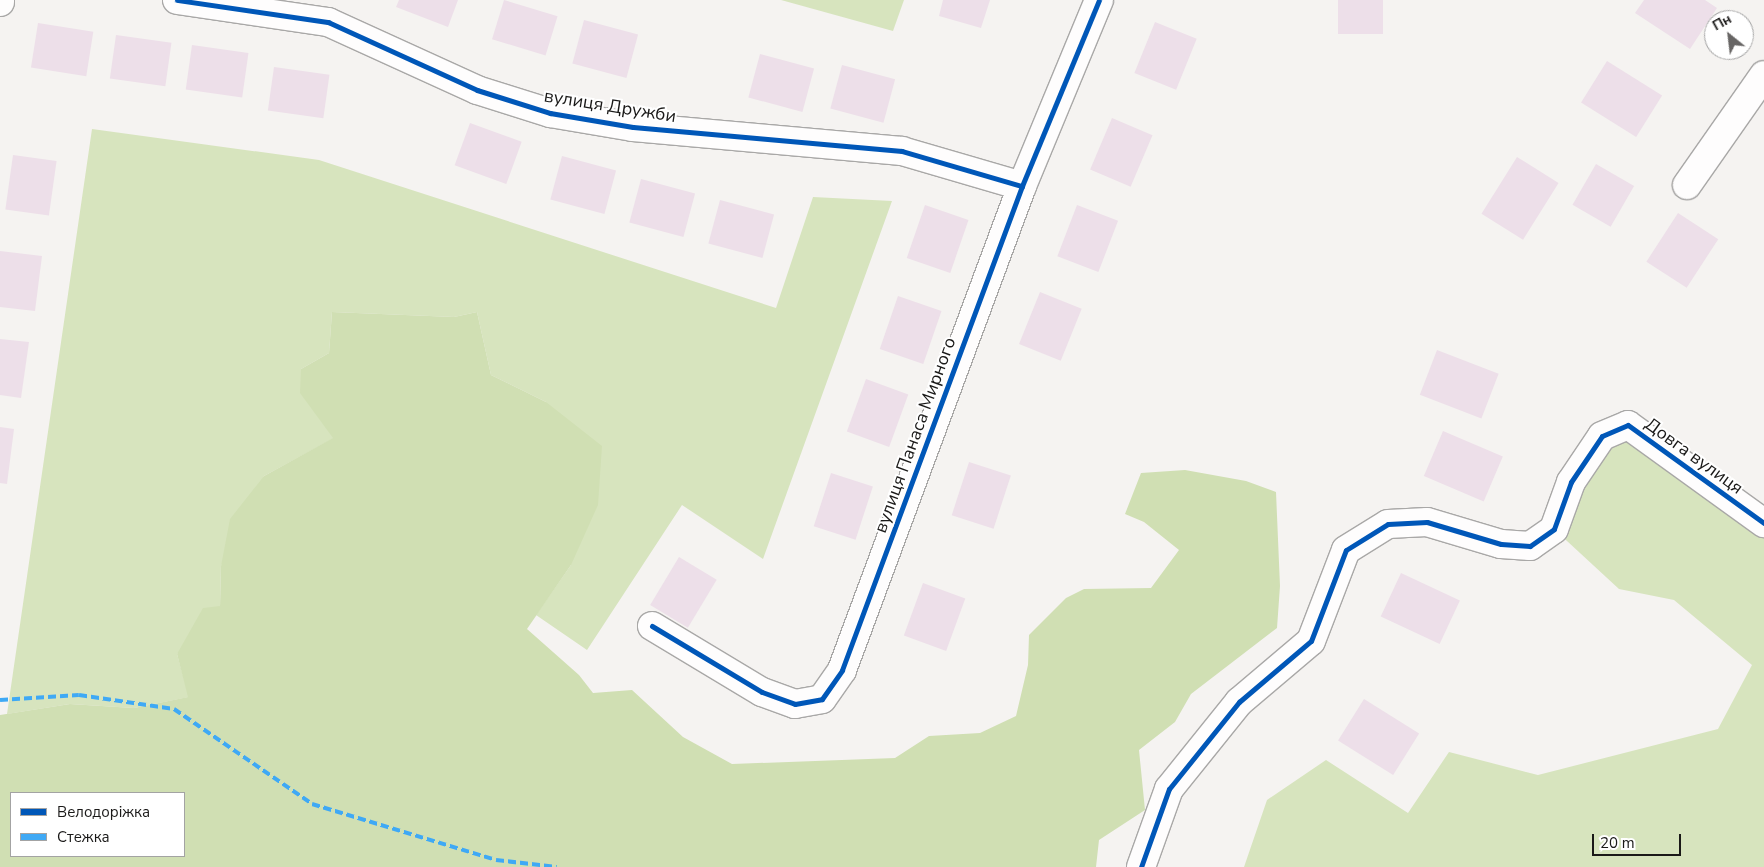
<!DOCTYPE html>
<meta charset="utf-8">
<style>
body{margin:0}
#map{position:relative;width:1764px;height:867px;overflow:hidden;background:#f5f3f1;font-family:"Nunito Sans",sans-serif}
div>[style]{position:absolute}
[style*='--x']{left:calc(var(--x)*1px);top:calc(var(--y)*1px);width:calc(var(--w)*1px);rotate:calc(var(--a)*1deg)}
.green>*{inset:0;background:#d7e4be}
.forest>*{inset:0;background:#d0dfb3}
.building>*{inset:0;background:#eddfe9;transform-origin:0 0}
.roads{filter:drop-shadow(1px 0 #a9a8a7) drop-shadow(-1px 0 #a9a8a7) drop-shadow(0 1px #a9a8a7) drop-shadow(0 -1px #a9a8a7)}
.street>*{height:28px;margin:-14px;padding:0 14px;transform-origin:14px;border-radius:14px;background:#fefdfd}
.quiet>*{height:4px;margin-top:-2px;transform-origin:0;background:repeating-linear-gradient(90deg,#3fa9f5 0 8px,transparent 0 12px)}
.cycleway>*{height:5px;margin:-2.5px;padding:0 2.5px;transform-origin:2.5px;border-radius:2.5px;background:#0057b8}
span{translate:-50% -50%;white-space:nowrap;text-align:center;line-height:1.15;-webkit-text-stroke:4px #fff;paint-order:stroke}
.street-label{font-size:18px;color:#1a1918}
.legend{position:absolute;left:10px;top:792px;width:175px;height:65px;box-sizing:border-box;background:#fff;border:1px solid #a3a3a3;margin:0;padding:6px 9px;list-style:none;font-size:15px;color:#1a1918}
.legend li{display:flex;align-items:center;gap:10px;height:25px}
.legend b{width:25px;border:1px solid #a3a3a3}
.north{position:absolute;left:1704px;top:10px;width:50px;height:50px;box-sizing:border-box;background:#fff;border:1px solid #a3a3a3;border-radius:50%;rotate:331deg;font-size:14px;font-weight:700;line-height:20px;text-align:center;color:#1a1918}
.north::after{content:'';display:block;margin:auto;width:18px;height:22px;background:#676564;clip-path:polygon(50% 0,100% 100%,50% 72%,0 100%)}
.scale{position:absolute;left:1592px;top:834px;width:89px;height:22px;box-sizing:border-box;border:2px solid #1a1918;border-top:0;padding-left:6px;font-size:15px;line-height:18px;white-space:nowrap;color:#1a1918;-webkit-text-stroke:4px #fff;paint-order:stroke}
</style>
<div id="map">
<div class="green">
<div style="clip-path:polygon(781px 0,904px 0,893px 31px)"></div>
<div style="clip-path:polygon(92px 129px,319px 160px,776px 308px,813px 197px,892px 201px,763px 559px,682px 505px,587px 650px,536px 615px,571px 565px,546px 402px,491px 375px,477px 312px,454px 317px,332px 312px,329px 353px,301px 369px,334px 438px,264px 476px,221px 566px,220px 606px,177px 654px,189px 697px,134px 708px,70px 704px,7px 714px)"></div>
<div style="clip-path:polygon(1628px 426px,1764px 523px,1764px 867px,1244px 867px,1267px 800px,1326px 760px,1408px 813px,1449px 752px,1538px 775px,1718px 729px,1752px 665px,1674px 600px,1619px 589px,1554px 529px,1571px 482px)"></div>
</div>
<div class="forest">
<div style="clip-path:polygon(evenodd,332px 312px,454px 317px,477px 312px,491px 375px,546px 402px,602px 446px,598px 505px,571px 565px,527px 629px,579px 675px,593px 693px,632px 690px,683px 737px,732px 764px,895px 758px,929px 736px,980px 733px,1016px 716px,1028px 665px,1029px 635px,1066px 598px,1084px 589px,1151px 588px,1179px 550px,1144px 522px,1125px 514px,1141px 473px,1185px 470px,1246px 481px,1276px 492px,1280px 586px,1277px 628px,1191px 694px,1175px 722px,1139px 750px,1145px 810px,1099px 840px,1096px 867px,0 867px,0 715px,70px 704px,134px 708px,188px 697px,177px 654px,203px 608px,220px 606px,221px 566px,230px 519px,264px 476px,333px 438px,300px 393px,301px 369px,329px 353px,332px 312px,11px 793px,184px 793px,184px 856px,11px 856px,11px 793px)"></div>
</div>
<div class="building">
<div style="clip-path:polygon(399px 0,458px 0,448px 27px,396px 7px)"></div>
<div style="left:504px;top:0;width:56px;height:41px;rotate:17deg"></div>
<div style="clip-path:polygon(943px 0,990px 0,981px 28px,939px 16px)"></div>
<div style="left:1338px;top:0;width:45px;height:34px"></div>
<div style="clip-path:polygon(1644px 0,1705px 0,1717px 8px,1690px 49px,1635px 13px)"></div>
<div style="left:584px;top:20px;width:56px;height:45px;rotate:15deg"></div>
<div style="left:1155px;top:22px;width:45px;height:55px;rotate:22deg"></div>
<div style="left:38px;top:23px;width:56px;height:45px;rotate:9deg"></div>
<div style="left:116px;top:35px;width:56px;height:44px;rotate:8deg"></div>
<div style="left:192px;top:45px;width:57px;height:45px;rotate:8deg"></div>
<div style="left:760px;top:54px;width:56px;height:45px;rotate:15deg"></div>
<div style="left:1607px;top:61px;width:65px;height:49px;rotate:32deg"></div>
<div style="left:842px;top:65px;width:55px;height:45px;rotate:15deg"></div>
<div style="left:274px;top:67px;width:56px;height:44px;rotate:8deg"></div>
<div style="left:1112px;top:118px;width:44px;height:56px;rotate:23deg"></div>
<div style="left:470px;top:123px;width:55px;height:45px;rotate:20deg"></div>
<div style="left:13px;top:155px;width:44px;height:55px;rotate:8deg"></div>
<div style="left:562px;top:156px;width:56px;height:45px;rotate:15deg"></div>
<div style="left:1517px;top:157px;width:49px;height:67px;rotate:32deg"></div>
<div style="left:1596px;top:164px;width:44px;height:47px;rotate:30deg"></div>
<div style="left:641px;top:179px;width:56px;height:45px;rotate:15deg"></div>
<div style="left:720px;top:200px;width:56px;height:45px;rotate:15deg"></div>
<div style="left:925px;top:205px;width:46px;height:56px;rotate:19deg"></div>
<div style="left:1077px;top:205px;width:44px;height:55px;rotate:21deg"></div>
<div style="left:1678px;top:213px;width:48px;height:58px;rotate:33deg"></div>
<div style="clip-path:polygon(0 251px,42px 256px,35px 311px,0 307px)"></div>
<div style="left:1040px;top:292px;width:45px;height:56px;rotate:22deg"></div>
<div style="left:898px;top:296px;width:46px;height:56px;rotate:19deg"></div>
<div style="clip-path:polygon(0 339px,29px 342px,21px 398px,0 395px)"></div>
<div style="left:1437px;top:350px;width:66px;height:48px;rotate:21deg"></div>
<div style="left:866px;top:379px;width:45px;height:56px;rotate:20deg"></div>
<div style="clip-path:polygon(0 427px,14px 429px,7px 484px,0 483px)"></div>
<div style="left:1443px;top:431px;width:65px;height:49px;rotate:23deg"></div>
<div style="left:969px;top:462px;width:44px;height:56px;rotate:18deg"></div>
<div style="left:831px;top:473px;width:44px;height:56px;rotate:18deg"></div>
<div style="left:679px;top:557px;width:44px;height:56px;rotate:31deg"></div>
<div style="left:1401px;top:573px;width:65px;height:48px;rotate:25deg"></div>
<div style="left:923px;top:583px;width:45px;height:56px;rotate:20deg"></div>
<div style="left:1364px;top:699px;width:65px;height:49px;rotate:32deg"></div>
</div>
<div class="roads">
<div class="street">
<div style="--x:177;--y:0;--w:153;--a:8.3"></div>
<div style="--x:328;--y:22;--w:164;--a:24.5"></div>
<div style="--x:477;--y:90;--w:77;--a:17.5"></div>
<div style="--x:550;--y:113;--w:84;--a:9.6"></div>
<div style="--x:633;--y:127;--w:270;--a:5.1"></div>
<div style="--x:902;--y:151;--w:125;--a:16.3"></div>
<div style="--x:0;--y:2;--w:2;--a:-90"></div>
<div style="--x:1687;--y:185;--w:134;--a:-55"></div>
<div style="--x:652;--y:626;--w:128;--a:31"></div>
<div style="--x:762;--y:692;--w:35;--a:20"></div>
<div style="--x:795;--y:704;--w:27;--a:-10"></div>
<div style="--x:822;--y:699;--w:35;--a:-55"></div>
<div style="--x:842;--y:670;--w:516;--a:-69.6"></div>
<div style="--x:1022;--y:186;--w:201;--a:-67.5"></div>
<div style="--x:1141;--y:867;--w:83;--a:-70.3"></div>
<div style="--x:1169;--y:789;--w:112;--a:-51.2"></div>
<div style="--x:1239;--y:702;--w:94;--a:-40.3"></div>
<div style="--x:1311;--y:641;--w:97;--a:-69"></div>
<div style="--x:1346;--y:550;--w:49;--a:-31.8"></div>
<div style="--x:1388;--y:524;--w:39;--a:-3"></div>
<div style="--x:1427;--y:522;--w:77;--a:16.6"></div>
<div style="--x:1501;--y:544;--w:29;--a:4"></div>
<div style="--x:1530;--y:546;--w:29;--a:-35"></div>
<div style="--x:1554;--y:529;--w:50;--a:-70.1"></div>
<div style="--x:1571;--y:482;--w:55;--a:-56"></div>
<div style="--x:1602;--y:436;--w:28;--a:-23"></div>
<div style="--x:1628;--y:425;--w:168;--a:35.8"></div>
</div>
</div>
<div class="quiet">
<div style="--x:0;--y:700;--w:79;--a:-3.6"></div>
<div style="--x:79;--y:695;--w:96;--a:8.4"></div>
<div style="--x:174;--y:709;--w:168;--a:34.5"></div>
<div style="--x:312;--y:804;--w:192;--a:16.9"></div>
<div style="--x:496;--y:860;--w:61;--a:6.5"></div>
</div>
<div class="cycleway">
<div style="--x:177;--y:0;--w:153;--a:8.3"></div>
<div style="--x:328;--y:22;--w:164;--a:24.5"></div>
<div style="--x:477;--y:90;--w:77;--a:17.5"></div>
<div style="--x:550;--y:113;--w:84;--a:9.6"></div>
<div style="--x:633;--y:127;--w:270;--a:5.1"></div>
<div style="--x:902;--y:151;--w:125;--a:16.3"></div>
<div style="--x:652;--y:626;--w:128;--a:31"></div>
<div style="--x:762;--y:692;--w:35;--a:20"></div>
<div style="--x:795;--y:704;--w:27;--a:-10"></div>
<div style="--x:822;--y:699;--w:35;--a:-55"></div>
<div style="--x:842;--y:670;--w:516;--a:-69.6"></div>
<div style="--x:1022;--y:186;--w:201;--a:-67.5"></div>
<div style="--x:1141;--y:867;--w:83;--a:-70.3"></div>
<div style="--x:1169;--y:789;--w:112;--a:-51.2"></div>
<div style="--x:1239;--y:702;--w:94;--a:-40.3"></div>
<div style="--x:1311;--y:641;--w:97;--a:-69"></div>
<div style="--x:1346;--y:550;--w:49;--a:-31.8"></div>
<div style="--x:1388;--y:524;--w:39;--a:-3"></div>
<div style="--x:1427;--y:522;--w:77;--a:16.6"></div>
<div style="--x:1501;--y:544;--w:29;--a:4"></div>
<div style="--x:1530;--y:546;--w:29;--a:-35"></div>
<div style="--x:1554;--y:529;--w:50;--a:-70.1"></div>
<div style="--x:1571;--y:482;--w:55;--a:-56"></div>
<div style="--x:1602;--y:436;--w:28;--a:-23"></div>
<div style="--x:1628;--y:425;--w:168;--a:35.8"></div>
</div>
<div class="street-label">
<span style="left:610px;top:106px;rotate:9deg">вулиця Дружби</span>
<span style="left:915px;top:435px;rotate:-70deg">вулиця Панаса Мирного</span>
<span style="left:1694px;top:456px;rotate:36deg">Довга вулиця</span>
</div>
<ul class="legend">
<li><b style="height:6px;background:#0057b8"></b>Велодоріжка</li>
<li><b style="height:6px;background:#3fa9f5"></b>Стежка</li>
</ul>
<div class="north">Пн</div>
<div class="scale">20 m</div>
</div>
